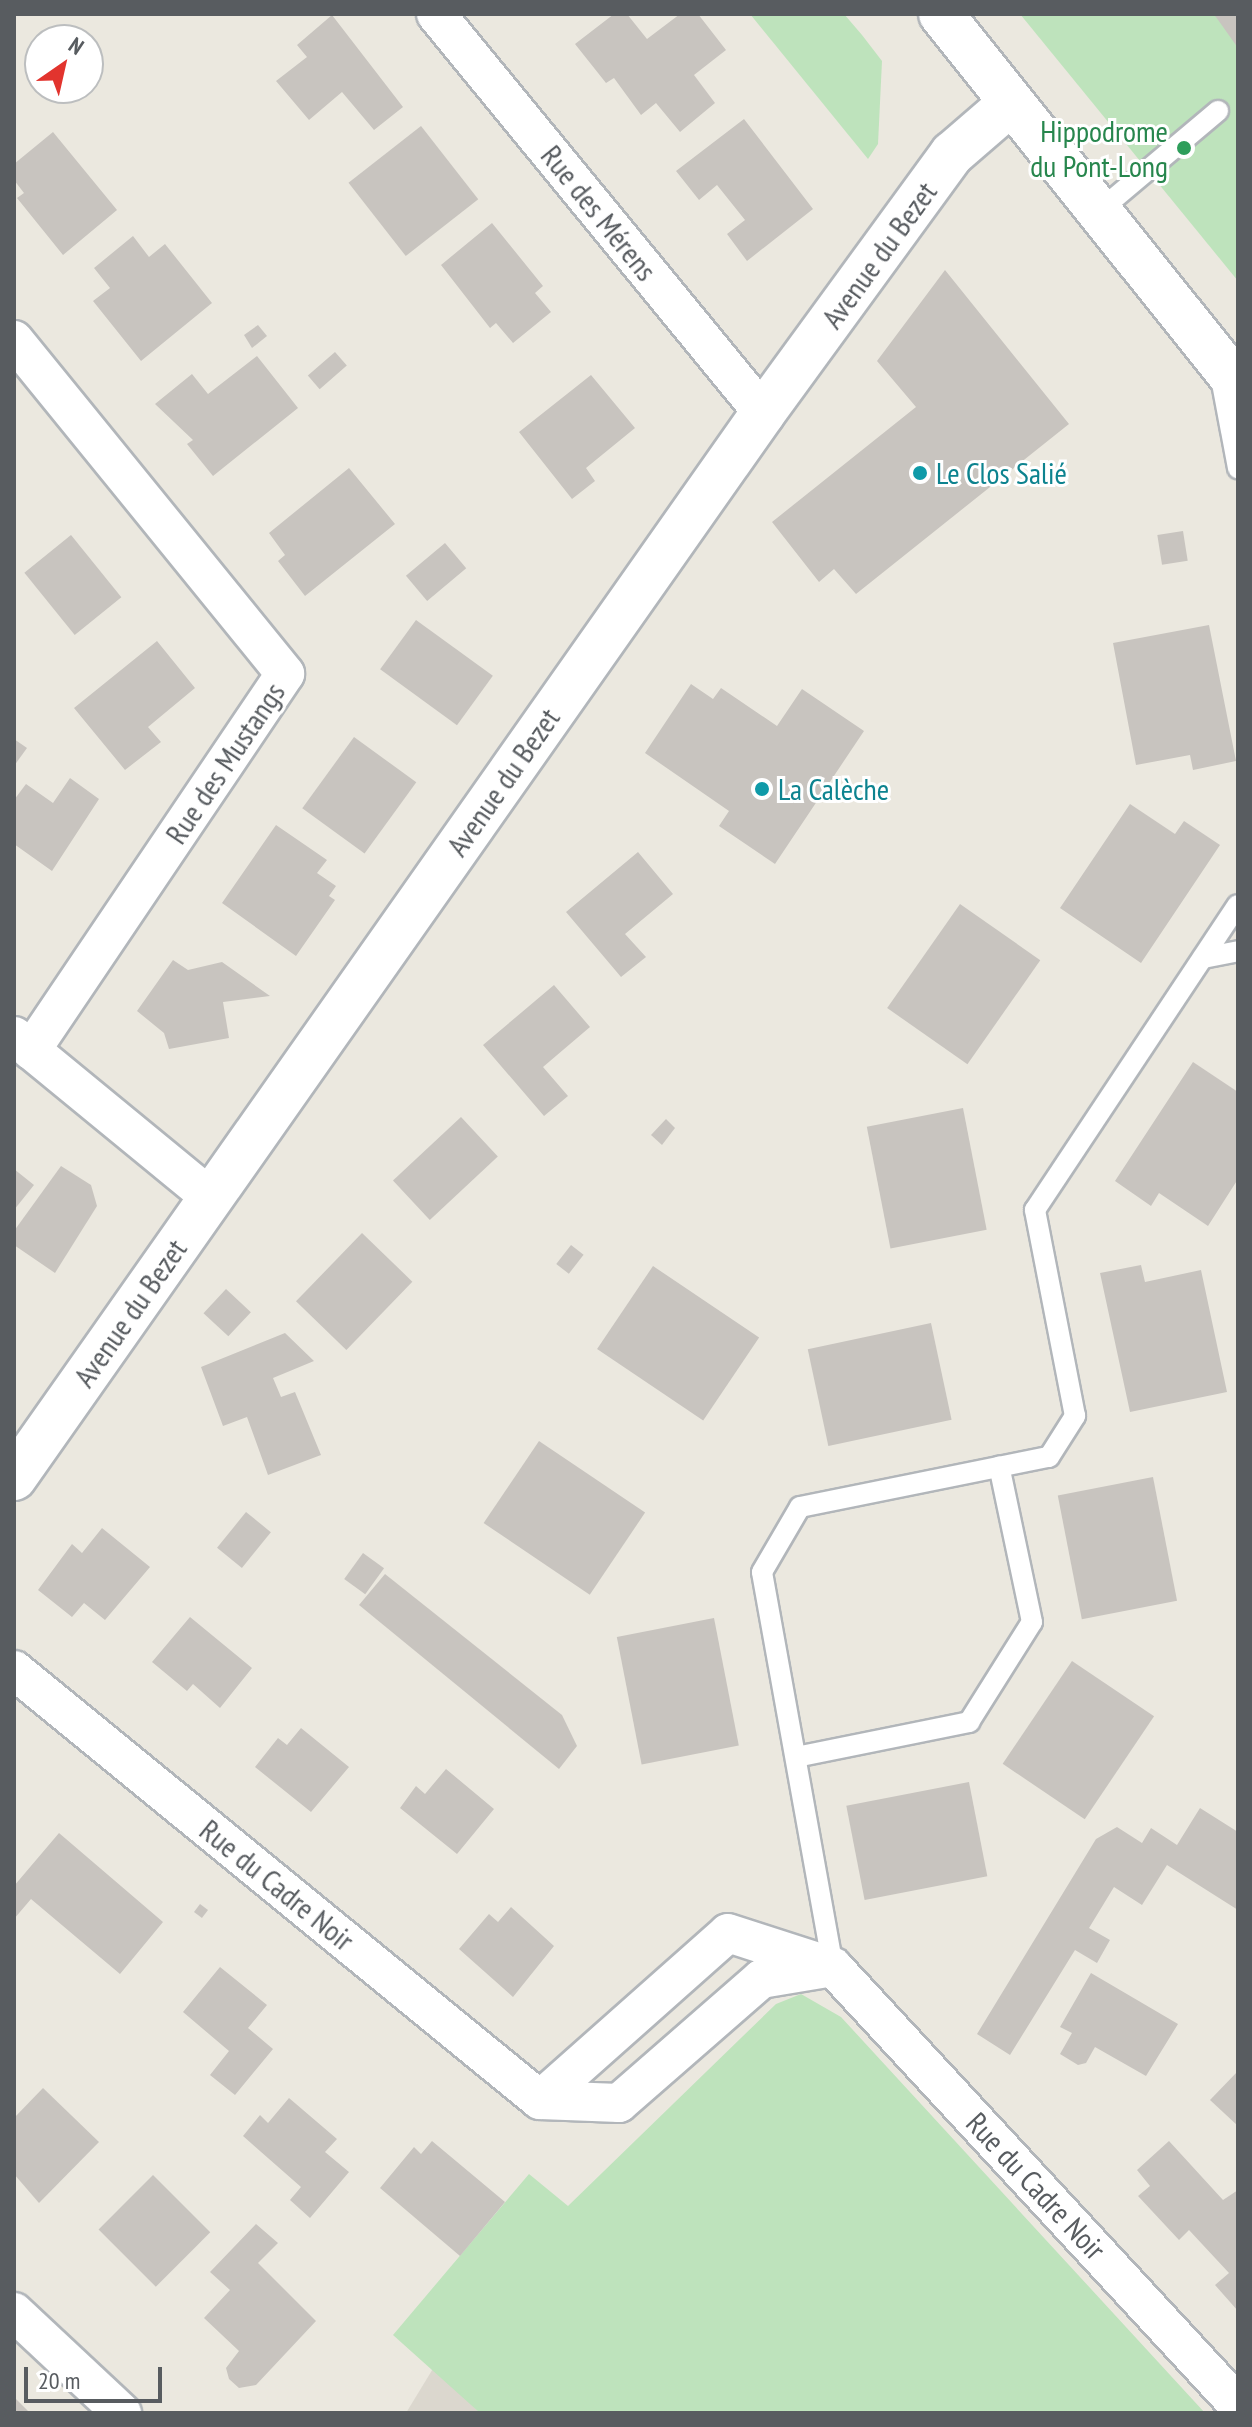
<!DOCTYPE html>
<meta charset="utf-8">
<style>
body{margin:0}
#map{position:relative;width:1252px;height:2427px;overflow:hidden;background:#ebe8df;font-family:"PT Sans Narrow",sans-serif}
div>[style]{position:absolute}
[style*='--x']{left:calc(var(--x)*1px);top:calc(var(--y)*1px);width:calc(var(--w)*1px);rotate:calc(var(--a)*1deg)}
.education>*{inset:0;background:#dbd7ce}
.green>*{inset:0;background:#bee3bc}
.building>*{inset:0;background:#c8c4bf;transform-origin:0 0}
.roads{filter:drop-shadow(2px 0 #b2b6ba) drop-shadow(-2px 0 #b2b6ba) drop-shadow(0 2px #b2b6ba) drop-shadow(0 -2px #b2b6ba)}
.lane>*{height:20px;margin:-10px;padding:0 10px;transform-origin:10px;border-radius:10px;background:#fff}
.street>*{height:38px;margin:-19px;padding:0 19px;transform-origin:19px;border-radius:19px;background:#fff}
.secondary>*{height:44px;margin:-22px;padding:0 22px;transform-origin:22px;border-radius:22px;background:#fff}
.dots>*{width:22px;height:22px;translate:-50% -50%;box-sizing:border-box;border:4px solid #fff;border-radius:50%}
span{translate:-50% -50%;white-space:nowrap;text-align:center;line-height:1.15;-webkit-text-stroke:6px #fff;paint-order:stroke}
.leisure-label{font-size:30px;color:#27864d}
.right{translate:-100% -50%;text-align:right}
.street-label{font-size:30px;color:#585c60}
.culture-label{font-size:30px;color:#0d838f}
.left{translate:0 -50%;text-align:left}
.frame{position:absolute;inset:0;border:16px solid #585c60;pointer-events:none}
.north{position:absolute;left:24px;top:24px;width:80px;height:80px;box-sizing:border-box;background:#fff;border:2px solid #bcbebf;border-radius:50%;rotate:34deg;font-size:22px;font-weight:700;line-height:32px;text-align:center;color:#585c60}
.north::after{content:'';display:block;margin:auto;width:28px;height:36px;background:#e2342e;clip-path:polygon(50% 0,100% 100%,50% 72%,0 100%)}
.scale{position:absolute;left:24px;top:2367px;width:138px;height:36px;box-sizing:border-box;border:4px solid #585c60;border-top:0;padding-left:10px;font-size:24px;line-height:28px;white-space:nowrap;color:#585c60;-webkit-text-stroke:6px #fff;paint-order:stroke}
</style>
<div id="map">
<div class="education">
<div style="clip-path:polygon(434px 2367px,480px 2413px,406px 2413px)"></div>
</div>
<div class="green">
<div style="clip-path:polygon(750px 14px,844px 14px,862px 35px,882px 61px,878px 144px,868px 159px)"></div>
<div style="clip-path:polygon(1020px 14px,1238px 14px,1238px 281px)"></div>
<div style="clip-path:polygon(801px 1994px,841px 2017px,1205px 2413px,480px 2413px,393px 2335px,529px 2174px,568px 2206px,776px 2004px)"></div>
</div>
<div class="building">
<div style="clip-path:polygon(614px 14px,627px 14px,647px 39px,680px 14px,698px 14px,726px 50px,694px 75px,715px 103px,680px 132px,656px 103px,641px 115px,614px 78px,606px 83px,575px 44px)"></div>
<div style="clip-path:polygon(1213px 14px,1238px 14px,1238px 48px,1216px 17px)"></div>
<div style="clip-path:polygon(332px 15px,403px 107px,374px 130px,342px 92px,309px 120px,276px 81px,307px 57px,297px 45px)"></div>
<div style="clip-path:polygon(744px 119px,813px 209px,747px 261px,727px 234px,745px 220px,717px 185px,699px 200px,676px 171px)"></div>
<div style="left:421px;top:126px;width:93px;height:92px;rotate:52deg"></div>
<div style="clip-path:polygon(53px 132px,117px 210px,63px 255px,17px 198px,24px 193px,14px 180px,14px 164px)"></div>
<div style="clip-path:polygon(492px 223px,543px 286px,535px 293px,551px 312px,513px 343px,496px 323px,490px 328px,441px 265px)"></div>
<div style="clip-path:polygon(133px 236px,149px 257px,165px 244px,212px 303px,141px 361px,93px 301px,110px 288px,94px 268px)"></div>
<div style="clip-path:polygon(945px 270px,1069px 424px,856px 594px,834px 569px,819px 582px,772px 522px,916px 407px,877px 361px)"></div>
<div style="clip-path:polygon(258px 325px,267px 336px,252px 348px,244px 335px)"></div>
<div style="left:335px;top:352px;width:18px;height:36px;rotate:49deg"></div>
<div style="clip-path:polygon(257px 356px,298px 408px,213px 476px,187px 444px,193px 440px,155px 404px,192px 374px,208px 394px)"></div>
<div style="clip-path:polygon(591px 375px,635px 428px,586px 468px,595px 481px,572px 499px,519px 432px)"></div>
<div style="clip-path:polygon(349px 468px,395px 524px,305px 596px,278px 561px,285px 555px,269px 533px)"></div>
<div style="left:1183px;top:531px;width:30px;height:26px;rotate:81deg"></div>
<div style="left:71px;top:535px;width:80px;height:60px;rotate:51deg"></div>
<div style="left:445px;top:543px;width:33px;height:51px;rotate:50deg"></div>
<div style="left:416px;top:620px;width:95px;height:61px;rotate:36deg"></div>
<div style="clip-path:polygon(1209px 625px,1236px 761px,1193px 770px,1190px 755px,1136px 765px,1113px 643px)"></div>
<div style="clip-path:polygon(157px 641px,195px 688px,148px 727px,161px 742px,125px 770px,74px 708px)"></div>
<div style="clip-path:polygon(691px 684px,713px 699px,721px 688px,777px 726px,802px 689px,864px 731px,775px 864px,719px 826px,729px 811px,645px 753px)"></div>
<div style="left:354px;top:737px;width:77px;height:88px;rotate:36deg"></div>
<div style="clip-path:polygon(14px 739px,27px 748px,14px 766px)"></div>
<div style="clip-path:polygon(70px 778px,99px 799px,52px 871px,14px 844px,14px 800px,26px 784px,53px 803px)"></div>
<div style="clip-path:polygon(1130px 804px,1175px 834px,1184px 821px,1220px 845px,1141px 963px,1060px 908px)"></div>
<div style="clip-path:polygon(276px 825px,327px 860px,317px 873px,336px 886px,329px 896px,335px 900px,296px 956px,222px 903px)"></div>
<div style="clip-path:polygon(638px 852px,673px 894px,625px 934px,646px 957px,621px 977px,566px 912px)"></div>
<div style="left:960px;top:904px;width:98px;height:127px;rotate:35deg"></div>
<div style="clip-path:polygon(173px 960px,188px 970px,222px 962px,270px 996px,223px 1002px,229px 1038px,169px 1049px,164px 1033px,137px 1011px)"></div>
<div style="clip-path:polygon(554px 985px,590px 1027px,543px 1067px,568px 1096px,544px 1116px,483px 1045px)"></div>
<div style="clip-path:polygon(1193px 1062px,1238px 1092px,1238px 1179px,1208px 1226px,1159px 1193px,1151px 1206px,1115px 1181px)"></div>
<div style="left:963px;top:1108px;width:124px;height:98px;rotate:79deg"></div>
<div style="left:461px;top:1117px;width:54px;height:93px;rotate:47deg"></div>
<div style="clip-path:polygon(666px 1119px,675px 1128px,662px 1145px,651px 1135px)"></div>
<div style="clip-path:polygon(61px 1166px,91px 1185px,97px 1206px,55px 1273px,14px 1245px,14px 1231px)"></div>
<div style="clip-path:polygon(14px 1169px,34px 1185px,14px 1210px)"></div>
<div style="left:362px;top:1233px;width:70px;height:95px;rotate:44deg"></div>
<div style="left:571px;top:1245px;width:16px;height:24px;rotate:38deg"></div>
<div style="clip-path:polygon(1141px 1265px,1145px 1282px,1201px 1270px,1227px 1392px,1130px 1412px,1100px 1273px)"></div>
<div style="left:653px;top:1266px;width:128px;height:100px;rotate:34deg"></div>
<div style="left:226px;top:1289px;width:34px;height:33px;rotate:43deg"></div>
<div style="left:931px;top:1323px;width:99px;height:126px;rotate:78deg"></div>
<div style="clip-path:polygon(285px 1333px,314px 1361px,273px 1378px,281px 1397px,295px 1392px,321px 1455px,268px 1475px,247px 1417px,223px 1426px,201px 1367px)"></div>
<div style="left:539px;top:1441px;width:128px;height:99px;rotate:34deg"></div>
<div style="left:1153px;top:1477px;width:126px;height:97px;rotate:79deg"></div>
<div style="left:246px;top:1512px;width:32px;height:46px;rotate:39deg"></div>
<div style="clip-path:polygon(102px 1528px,150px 1567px,105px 1620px,84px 1603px,72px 1617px,38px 1590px,72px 1544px,82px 1553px)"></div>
<div style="left:363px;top:1553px;width:26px;height:32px;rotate:36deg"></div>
<div style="clip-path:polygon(385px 1574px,562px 1715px,577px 1746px,559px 1769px,359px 1605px)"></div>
<div style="clip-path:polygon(190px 1617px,252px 1668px,220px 1708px,193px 1684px,187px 1691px,152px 1662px)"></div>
<div style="left:714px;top:1618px;width:130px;height:99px;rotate:79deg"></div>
<div style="left:1072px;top:1661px;width:99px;height:124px;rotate:34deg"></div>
<div style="clip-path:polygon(301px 1728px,349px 1767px,311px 1812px,255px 1767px,278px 1738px,287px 1745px)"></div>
<div style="clip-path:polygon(446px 1769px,494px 1809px,457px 1854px,400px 1808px,416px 1786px,425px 1794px)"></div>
<div style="left:969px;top:1782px;width:96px;height:125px;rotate:79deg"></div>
<div style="clip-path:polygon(1200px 1808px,1238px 1832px,1238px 1910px,1167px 1865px,1142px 1905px,1114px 1887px,1089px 1928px,1110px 1940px,1097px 1963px,1075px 1950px,1010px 2055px,977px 2034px,1096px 1839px,1117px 1827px,1142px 1843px,1151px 1828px,1177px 1845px)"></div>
<div style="clip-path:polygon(59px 1833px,163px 1922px,120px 1974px,31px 1899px,14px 1919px,14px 1886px)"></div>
<div style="left:200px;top:1904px;width:10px;height:10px;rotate:37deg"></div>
<div style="clip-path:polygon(511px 1907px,554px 1946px,513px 1997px,459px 1949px,489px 1914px,498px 1922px)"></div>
<div style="clip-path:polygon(220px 1967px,267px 2005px,248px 2028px,273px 2049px,235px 2095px,210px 2075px,229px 2051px,183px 2012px)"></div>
<div style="clip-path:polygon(1091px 1973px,1178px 2024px,1146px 2076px,1095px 2047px,1086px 2063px,1078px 2065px,1060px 2054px,1072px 2033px,1060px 2027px)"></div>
<div style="clip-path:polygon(1238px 2071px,1238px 2126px,1210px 2100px)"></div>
<div style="clip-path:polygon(43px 2088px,99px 2142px,39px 2203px,14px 2174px,14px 2118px)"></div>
<div style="clip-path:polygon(289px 2098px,337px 2139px,325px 2152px,349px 2172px,310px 2218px,290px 2200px,301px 2187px,243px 2136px,260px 2115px,268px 2123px)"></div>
<div style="clip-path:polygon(432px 2141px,505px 2202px,460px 2256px,380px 2188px,414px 2147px,421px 2154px)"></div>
<div style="clip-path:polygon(1169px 2141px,1223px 2200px,1238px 2190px,1238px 2311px,1215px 2285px,1229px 2273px,1189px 2230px,1179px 2240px,1138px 2196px,1150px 2186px,1137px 2170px)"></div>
<div style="left:153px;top:2175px;width:81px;height:77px;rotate:45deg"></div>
<div style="clip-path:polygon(256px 2224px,278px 2243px,258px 2263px,316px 2321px,256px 2385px,239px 2388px,229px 2379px,226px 2368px,239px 2351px,204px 2318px,230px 2290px,210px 2272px)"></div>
<div style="clip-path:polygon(14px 2397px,30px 2413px,14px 2413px)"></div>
</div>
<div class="roads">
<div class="lane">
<div style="--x:1098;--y:212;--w:157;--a:-40.1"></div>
<div style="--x:1221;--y:378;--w:92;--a:79.3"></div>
<div style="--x:1203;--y:958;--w:36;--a:-11"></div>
<div style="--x:796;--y:1757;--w:177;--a:-11.4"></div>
<div style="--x:969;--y:1722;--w:118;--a:-57.8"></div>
<div style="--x:1032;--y:1622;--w:159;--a:-101.9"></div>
<div style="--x:833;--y:1967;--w:401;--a:-100.2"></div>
<div style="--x:762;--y:1572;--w:75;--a:-59.7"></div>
<div style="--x:800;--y:1507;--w:254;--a:-11.4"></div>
<div style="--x:1049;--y:1457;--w:49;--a:-57.6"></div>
<div style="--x:1075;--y:1416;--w:210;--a:-101"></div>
<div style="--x:1035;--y:1210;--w:366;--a:-56.4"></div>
</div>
<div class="street">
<div style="--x:436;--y:14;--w:516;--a:50.66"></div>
<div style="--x:14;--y:340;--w:430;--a:50.9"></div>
<div style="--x:285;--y:674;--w:454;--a:124"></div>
<div style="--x:14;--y:1036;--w:255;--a:39.4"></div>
<div style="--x:14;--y:1670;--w:679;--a:39.27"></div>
<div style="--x:540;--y:2100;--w:79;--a:2.2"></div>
<div style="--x:619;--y:2103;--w:189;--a:-41.1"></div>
<div style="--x:761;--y:1979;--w:73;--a:-9.5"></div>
<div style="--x:540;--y:2100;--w:251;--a:-41.6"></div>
<div style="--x:728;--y:1933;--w:110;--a:17.9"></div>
<div style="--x:833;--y:1967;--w:597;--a:47.24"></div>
<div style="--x:14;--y:2312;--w:148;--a:43.1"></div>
</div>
<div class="secondary">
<div style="--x:941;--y:14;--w:475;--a:51.3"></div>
<div style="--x:14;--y:1478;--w:1302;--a:-54.88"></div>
<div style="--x:763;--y:413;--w:321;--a:-53.9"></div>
<div style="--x:952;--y:154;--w:78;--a:-40.8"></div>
</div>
</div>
<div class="dots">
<div style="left:1184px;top:148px;background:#2e9e5b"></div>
<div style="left:920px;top:473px;background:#0f9aa8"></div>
<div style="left:762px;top:789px;background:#0f9aa8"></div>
</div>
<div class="leisure-label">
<span class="right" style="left:1168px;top:148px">Hippodrome<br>du Pont-Long</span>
</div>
<div class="street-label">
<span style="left:599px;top:213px;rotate:51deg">Rue des Mérens</span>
<span style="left:879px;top:255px;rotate:-54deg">Avenue du Bezet</span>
<span style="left:225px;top:763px;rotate:-56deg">Rue des Mustangs</span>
<span style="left:503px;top:782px;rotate:-55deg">Avenue du Bezet</span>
<span style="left:130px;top:1313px;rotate:-55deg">Avenue du Bezet</span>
<span style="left:277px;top:1885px;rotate:39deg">Rue du Cadre Noir</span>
<span style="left:1036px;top:2186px;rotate:47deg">Rue du Cadre Noir</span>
</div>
<div class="culture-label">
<span class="left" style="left:936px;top:473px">Le Clos Salié</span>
<span class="left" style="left:778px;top:789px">La Calèche</span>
</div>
<div class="frame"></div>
<div class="north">N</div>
<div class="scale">20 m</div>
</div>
